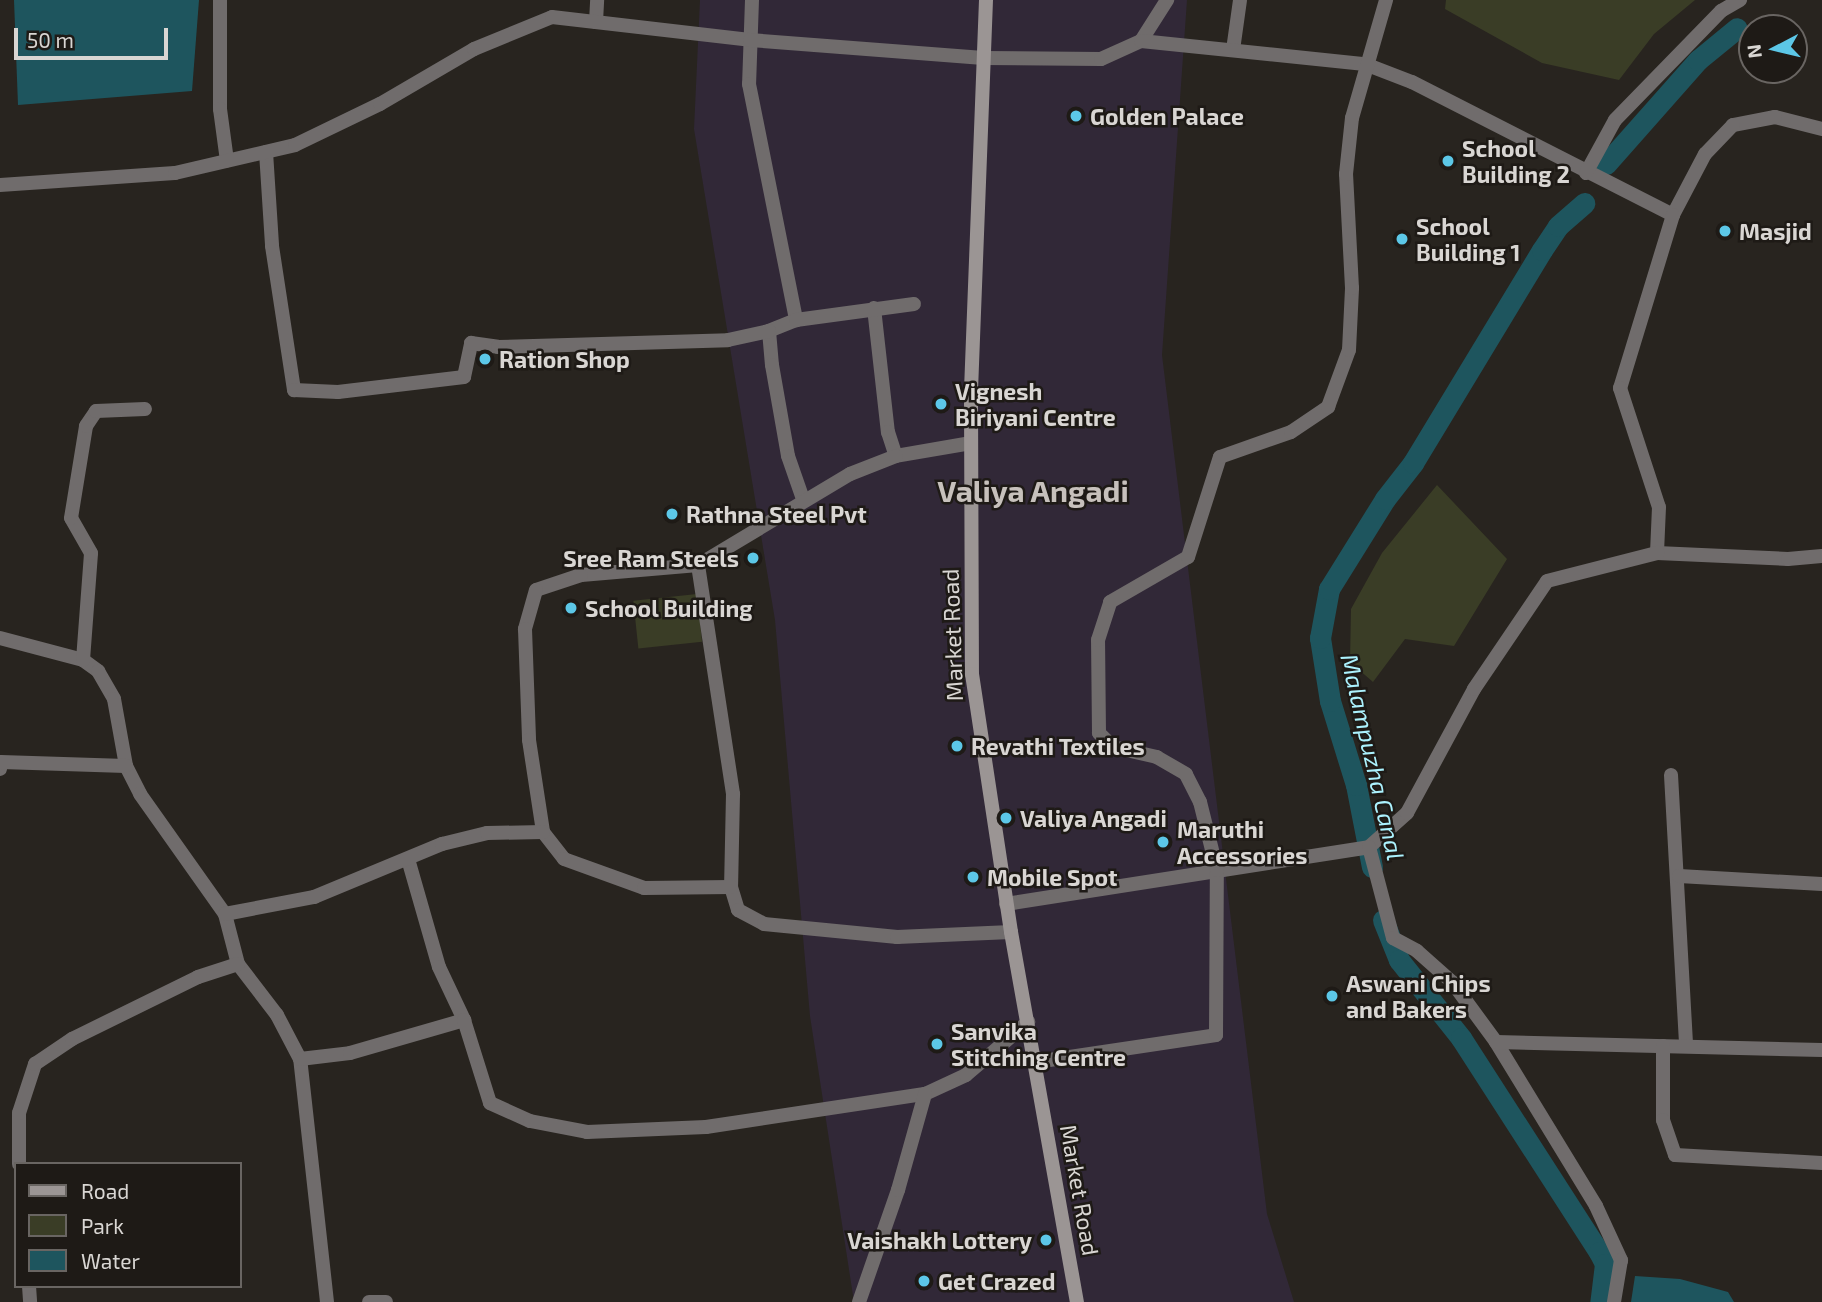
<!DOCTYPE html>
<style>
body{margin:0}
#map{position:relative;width:1822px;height:1302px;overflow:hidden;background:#28241f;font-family:"Exo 2",sans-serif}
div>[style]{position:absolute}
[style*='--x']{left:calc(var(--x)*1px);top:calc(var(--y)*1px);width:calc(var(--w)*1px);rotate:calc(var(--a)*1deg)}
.commercial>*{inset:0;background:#312837}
.green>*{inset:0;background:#3a3d26;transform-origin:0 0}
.water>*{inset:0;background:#1e555e}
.canal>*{height:21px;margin:-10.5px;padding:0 10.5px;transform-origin:10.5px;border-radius:10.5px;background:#1e555e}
.minor>*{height:14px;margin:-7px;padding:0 7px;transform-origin:7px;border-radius:7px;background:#706c6c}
.tertiary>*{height:14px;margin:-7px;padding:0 7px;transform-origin:7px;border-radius:7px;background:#706c6c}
.secondary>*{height:14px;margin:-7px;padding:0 7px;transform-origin:7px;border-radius:7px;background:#9b9594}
.dots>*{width:19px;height:19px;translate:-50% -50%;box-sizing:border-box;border:4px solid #1e1a16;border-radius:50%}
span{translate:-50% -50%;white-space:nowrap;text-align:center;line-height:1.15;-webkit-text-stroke:5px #1e1a16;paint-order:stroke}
.poi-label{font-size:23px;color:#d9d6d3;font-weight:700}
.left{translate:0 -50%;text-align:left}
.right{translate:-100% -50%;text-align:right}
.street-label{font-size:23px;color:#d9d6d3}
.water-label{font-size:24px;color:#acf2fe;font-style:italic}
.district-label{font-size:30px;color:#c7c1bc;font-weight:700}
.legend{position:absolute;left:14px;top:1162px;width:228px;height:126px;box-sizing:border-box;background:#1e1a16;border:2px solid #696562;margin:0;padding:9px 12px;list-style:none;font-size:21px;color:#d9d6d3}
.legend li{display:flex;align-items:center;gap:14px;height:35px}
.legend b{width:35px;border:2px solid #696562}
.north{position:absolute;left:1738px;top:14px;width:70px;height:70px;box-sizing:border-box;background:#1e1a16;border:2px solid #696562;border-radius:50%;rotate:263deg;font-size:19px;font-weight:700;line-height:28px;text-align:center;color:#d9d6d3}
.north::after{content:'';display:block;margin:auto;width:24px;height:32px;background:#5cc7e7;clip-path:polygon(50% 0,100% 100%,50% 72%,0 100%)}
.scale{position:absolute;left:14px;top:28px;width:154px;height:32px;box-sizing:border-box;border:4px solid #d9d6d3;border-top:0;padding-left:9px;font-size:21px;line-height:24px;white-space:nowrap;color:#d9d6d3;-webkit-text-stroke:5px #1e1a16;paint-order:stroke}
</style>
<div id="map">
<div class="commercial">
<div style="clip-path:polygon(700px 0,1187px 0,1162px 355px,1267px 1214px,1294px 1302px,854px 1302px,810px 1016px,775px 620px,694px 129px)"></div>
</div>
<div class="green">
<div style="clip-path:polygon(1446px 0,1695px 0,1654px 34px,1619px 80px,1542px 63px,1445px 9px)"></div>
<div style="clip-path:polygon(1437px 485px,1507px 559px,1454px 646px,1405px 639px,1373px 682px,1350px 662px,1351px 609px,1382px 553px)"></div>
<div style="left:697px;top:594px;width:48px;height:64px;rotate:84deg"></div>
</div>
<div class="water">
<div style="clip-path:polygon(14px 0,199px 0,192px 91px,18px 105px)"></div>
<div style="clip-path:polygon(1635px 1276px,1680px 1279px,1728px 1292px,1734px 1302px,1631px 1302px)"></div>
</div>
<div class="canal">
<div style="--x:1606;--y:164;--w:139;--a:-48.5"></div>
<div style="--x:1698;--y:60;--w:50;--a:-39.4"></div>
<div style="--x:1372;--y:867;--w:84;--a:-101"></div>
<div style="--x:1356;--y:785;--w:88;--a:-107.2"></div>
<div style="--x:1330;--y:701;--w:64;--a:-99"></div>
<div style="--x:1320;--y:638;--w:50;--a:-79.6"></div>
<div style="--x:1329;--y:589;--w:106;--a:-58.1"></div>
<div style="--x:1385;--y:499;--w:46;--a:-52.1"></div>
<div style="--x:1413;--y:463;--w:249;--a:-58.8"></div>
<div style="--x:1542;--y:250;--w:29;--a:-56"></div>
<div style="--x:1558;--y:226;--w:35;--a:-41"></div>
<div style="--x:1383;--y:920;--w:43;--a:68.2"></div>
<div style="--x:1399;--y:960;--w:100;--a:51.5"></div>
<div style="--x:1461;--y:1038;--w:255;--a:57.2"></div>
<div style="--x:1599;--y:1252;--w:13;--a:63"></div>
<div style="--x:1605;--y:1264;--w:38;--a:97"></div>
</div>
<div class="minor">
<div style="--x:220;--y:0;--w:109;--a:90"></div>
<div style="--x:220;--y:109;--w:52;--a:82.3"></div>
<div style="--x:752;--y:0;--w:84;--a:92"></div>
<div style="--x:749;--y:84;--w:241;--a:78.7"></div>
<div style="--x:796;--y:320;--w:29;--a:158"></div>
<div style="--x:769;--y:331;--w:34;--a:85"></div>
<div style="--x:772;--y:365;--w:92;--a:80"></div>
<div style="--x:788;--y:456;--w:46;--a:70.8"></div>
<div style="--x:596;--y:22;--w:22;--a:-87"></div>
<div style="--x:1141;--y:41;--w:49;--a:-57.6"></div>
<div style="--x:1233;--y:50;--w:50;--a:-82"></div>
<div style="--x:983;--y:58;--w:118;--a:0.5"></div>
<div style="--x:1101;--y:59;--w:44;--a:-24.2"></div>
<div style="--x:1141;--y:41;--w:225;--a:5.9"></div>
<div style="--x:1365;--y:64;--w:50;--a:21"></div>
<div style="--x:1412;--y:82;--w:293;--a:27"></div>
<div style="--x:1822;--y:129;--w:49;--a:-165.7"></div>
<div style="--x:1775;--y:117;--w:43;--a:169.2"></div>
<div style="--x:1733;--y:125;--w:40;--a:134"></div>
<div style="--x:1705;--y:154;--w:69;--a:117.7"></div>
<div style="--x:1673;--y:215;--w:181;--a:107"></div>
<div style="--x:1620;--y:388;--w:125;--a:71.9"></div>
<div style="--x:1659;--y:507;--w:46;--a:92.5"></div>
<div style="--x:1657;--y:553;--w:131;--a:2.6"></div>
<div style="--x:1788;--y:559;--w:34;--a:-5"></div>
<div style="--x:266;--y:152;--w:94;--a:86.3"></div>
<div style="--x:272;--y:246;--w:146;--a:81.3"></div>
<div style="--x:294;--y:390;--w:44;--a:2.6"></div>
<div style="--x:338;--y:392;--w:127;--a:-6.8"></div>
<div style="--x:464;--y:377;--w:35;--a:-78"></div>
<div style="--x:471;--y:343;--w:27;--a:8"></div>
<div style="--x:498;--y:347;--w:230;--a:-1.7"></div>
<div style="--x:728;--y:340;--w:42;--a:-12.4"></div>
<div style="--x:1586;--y:173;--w:60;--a:-61.3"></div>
<div style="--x:1615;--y:120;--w:152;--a:-45.8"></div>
<div style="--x:1721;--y:11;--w:22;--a:-30"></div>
<div style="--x:874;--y:308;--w:125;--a:83.6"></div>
<div style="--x:888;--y:432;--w:25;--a:72"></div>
<div style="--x:796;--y:320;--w:119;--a:-7.7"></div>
<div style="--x:971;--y:443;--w:76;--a:170.2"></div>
<div style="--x:896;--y:456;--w:49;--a:158.6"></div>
<div style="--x:850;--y:474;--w:177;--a:149.1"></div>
<div style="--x:698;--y:565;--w:232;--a:81.3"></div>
<div style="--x:733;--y:794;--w:93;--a:91.2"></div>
<div style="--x:731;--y:887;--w:24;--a:73"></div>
<div style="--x:738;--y:910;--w:30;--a:28"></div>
<div style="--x:764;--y:924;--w:134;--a:5.6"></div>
<div style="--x:897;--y:937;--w:114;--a:-2.5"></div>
<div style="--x:698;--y:565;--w:117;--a:175.1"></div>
<div style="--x:581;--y:575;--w:47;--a:161.6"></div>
<div style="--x:536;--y:590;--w:41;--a:105.8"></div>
<div style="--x:525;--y:629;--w:111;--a:87.9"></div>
<div style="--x:529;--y:740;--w:93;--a:81.3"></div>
<div style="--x:543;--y:832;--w:34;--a:52"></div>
<div style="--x:564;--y:859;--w:85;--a:19.9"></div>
<div style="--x:644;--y:888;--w:87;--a:-0.7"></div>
<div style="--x:0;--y:638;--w:86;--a:14.8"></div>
<div style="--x:83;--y:660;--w:19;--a:36"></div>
<div style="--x:98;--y:671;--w:32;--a:60"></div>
<div style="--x:114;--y:699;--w:68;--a:79.8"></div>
<div style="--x:126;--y:766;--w:31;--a:63"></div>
<div style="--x:140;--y:794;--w:147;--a:54.7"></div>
<div style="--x:83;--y:660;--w:107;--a:-85.7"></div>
<div style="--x:91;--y:553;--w:40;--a:-119.7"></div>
<div style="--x:71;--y:518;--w:93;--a:-80.7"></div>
<div style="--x:86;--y:426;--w:18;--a:-56"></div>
<div style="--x:96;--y:411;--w:49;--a:-2.3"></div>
<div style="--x:0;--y:769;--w:7;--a:-82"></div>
<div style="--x:1;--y:762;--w:125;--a:1.8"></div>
<div style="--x:1671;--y:775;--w:269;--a:86.8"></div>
<div style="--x:1369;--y:847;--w:51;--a:-41.8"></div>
<div style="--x:1407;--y:813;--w:141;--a:-61.6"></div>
<div style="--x:1474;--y:689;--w:130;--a:-55.9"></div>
<div style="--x:1547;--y:581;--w:114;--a:-14.3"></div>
<div style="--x:408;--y:859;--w:112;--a:74"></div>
<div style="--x:439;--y:967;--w:59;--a:64.7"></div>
<div style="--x:1679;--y:876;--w:143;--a:3.2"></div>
<div style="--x:1006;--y:904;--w:367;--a:-8.9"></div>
<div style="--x:1369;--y:847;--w:94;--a:75.2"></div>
<div style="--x:1393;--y:938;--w:27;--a:28"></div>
<div style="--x:1417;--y:951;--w:47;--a:41.5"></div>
<div style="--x:1452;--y:982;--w:74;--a:53.7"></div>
<div style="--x:1496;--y:1042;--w:192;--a:58.6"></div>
<div style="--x:1596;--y:1206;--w:60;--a:65.2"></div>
<div style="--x:1621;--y:1260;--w:43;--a:99.5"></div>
<div style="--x:1496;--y:1042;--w:326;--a:1.4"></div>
<div style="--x:1663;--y:1046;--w:74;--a:90"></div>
<div style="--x:1663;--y:1120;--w:37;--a:71"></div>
<div style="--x:1675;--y:1155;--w:147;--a:3.1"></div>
<div style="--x:300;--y:1059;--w:50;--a:-117.6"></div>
<div style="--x:277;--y:1015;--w:64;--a:-127.4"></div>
<div style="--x:238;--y:964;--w:52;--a:-104.6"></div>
<div style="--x:225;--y:914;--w:91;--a:-10.8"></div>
<div style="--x:314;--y:897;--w:139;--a:-22.5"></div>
<div style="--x:442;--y:844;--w:46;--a:-13.7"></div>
<div style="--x:487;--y:833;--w:56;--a:-1"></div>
<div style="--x:1036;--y:1062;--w:182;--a:-8.5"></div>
<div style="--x:1216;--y:1035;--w:165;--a:-89.7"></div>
<div style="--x:1217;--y:870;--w:70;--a:-104"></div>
<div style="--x:1200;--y:802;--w:31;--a:-117"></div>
<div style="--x:1186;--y:774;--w:34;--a:-150"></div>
<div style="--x:1157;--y:757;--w:45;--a:-167.2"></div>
<div style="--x:1113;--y:747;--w:20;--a:-135"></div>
<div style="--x:1099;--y:733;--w:93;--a:-90.6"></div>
<div style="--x:1098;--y:640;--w:40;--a:-72"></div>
<div style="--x:1110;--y:602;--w:90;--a:-30"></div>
<div style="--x:1188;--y:557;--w:105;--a:-72.3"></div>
<div style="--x:1220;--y:457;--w:75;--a:-19.4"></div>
<div style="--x:1291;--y:432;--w:45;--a:-34"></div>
<div style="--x:1328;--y:407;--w:61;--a:-69.8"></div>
<div style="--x:1349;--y:350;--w:62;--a:-87.2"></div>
<div style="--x:1352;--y:288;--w:114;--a:-93"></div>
<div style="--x:1346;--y:174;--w:56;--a:-83.9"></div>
<div style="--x:1352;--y:118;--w:123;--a:-73.9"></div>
<div style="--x:19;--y:1164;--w:51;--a:-90"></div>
<div style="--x:19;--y:1113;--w:52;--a:-71.9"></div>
<div style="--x:35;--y:1064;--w:45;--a:-34"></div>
<div style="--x:72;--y:1039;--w:140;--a:-26.2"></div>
<div style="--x:198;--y:977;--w:42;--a:-18"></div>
<div style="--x:29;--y:1286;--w:16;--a:86"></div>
<div style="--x:327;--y:1302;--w:244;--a:-96.3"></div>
<div style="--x:300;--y:1059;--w:50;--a:-6.8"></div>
<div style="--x:350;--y:1053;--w:119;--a:-16.1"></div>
<div style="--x:464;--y:1020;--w:87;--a:72.6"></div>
<div style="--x:490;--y:1103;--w:44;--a:24.2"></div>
<div style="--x:530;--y:1121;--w:58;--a:10.9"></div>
<div style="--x:587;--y:1132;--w:119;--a:-2.4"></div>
<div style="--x:706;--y:1127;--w:221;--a:-8.6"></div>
<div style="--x:925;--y:1094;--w:45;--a:-24.9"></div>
<div style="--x:966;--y:1075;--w:82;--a:-40.5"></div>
<div style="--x:369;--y:1302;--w:17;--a:0"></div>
<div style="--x:859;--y:1302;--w:119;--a:-70.8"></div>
<div style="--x:898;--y:1190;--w:100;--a:-74.3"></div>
</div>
<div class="tertiary">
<div style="--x:0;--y:185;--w:175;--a:-3.9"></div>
<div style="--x:175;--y:173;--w:123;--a:-13.1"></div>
<div style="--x:295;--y:145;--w:94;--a:-25.8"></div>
<div style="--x:380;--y:104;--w:109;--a:-30.3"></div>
<div style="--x:474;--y:49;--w:84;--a:-22.3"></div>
<div style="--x:552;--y:17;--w:199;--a:6.6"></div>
<div style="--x:750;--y:40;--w:234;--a:4.4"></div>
</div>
<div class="secondary">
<div style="--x:986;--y:0;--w:397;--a:92.2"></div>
<div style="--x:971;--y:397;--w:277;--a:89.8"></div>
<div style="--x:972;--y:674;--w:261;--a:81.4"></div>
<div style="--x:1011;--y:932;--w:376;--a:79.9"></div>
</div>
<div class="dots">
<div style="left:1076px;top:116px;background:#5cc7e7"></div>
<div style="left:1448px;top:161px;background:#5cc7e7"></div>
<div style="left:1725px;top:231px;background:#5cc7e7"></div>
<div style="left:1402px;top:239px;background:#5cc7e7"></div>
<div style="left:485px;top:359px;background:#5cc7e7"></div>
<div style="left:941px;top:404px;background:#5cc7e7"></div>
<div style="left:672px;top:514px;background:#5cc7e7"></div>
<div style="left:753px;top:558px;background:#5cc7e7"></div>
<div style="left:571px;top:608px;background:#5cc7e7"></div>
<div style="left:957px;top:746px;background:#5cc7e7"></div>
<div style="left:1006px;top:818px;background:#5cc7e7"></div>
<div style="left:1163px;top:842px;background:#5cc7e7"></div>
<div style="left:973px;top:877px;background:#5cc7e7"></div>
<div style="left:1332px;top:996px;background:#5cc7e7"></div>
<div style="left:937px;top:1044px;background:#5cc7e7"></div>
<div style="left:1046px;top:1240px;background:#5cc7e7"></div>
<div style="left:924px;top:1281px;background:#5cc7e7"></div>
</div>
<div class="poi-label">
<span class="left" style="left:1090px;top:116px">Golden Palace</span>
<span class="left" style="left:1462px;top:161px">School<br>Building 2</span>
<span class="left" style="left:1416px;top:239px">School<br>Building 1</span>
<span class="left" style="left:1739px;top:231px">Masjid</span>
<span class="left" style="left:499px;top:359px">Ration Shop</span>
<span class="left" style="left:955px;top:404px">Vignesh<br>Biriyani Centre</span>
<span class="left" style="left:686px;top:514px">Rathna Steel Pvt</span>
<span class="right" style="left:739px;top:558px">Sree Ram Steels</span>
<span class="left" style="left:585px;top:608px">School Building</span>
<span class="left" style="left:971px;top:746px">Revathi Textiles</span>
<span class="left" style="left:1020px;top:818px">Valiya Angadi</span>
<span class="left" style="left:1177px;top:842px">Maruthi<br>Accessories</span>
<span class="left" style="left:987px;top:877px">Mobile Spot</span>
<span class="left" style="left:1346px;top:996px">Aswani Chips<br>and Bakers</span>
<span class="left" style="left:951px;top:1044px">Sanvika<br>Stitching Centre</span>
<span class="right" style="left:1032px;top:1240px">Vaishakh Lottery</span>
<span class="left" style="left:938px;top:1281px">Get Crazed</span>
</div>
<div class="street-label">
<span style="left:952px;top:635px;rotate:-92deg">Market Road</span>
<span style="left:1080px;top:1190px;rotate:80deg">Market Road</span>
</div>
<div class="water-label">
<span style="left:1373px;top:757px;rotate:77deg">Malampuzha Canal</span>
</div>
<div class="district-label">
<span style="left:1033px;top:490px">Valiya Angadi</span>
</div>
<ul class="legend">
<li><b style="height:9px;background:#9b9594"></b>Road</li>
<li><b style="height:19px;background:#3a3d26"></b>Park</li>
<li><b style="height:19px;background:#1e555e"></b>Water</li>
</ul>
<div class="north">N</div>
<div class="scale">50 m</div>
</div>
